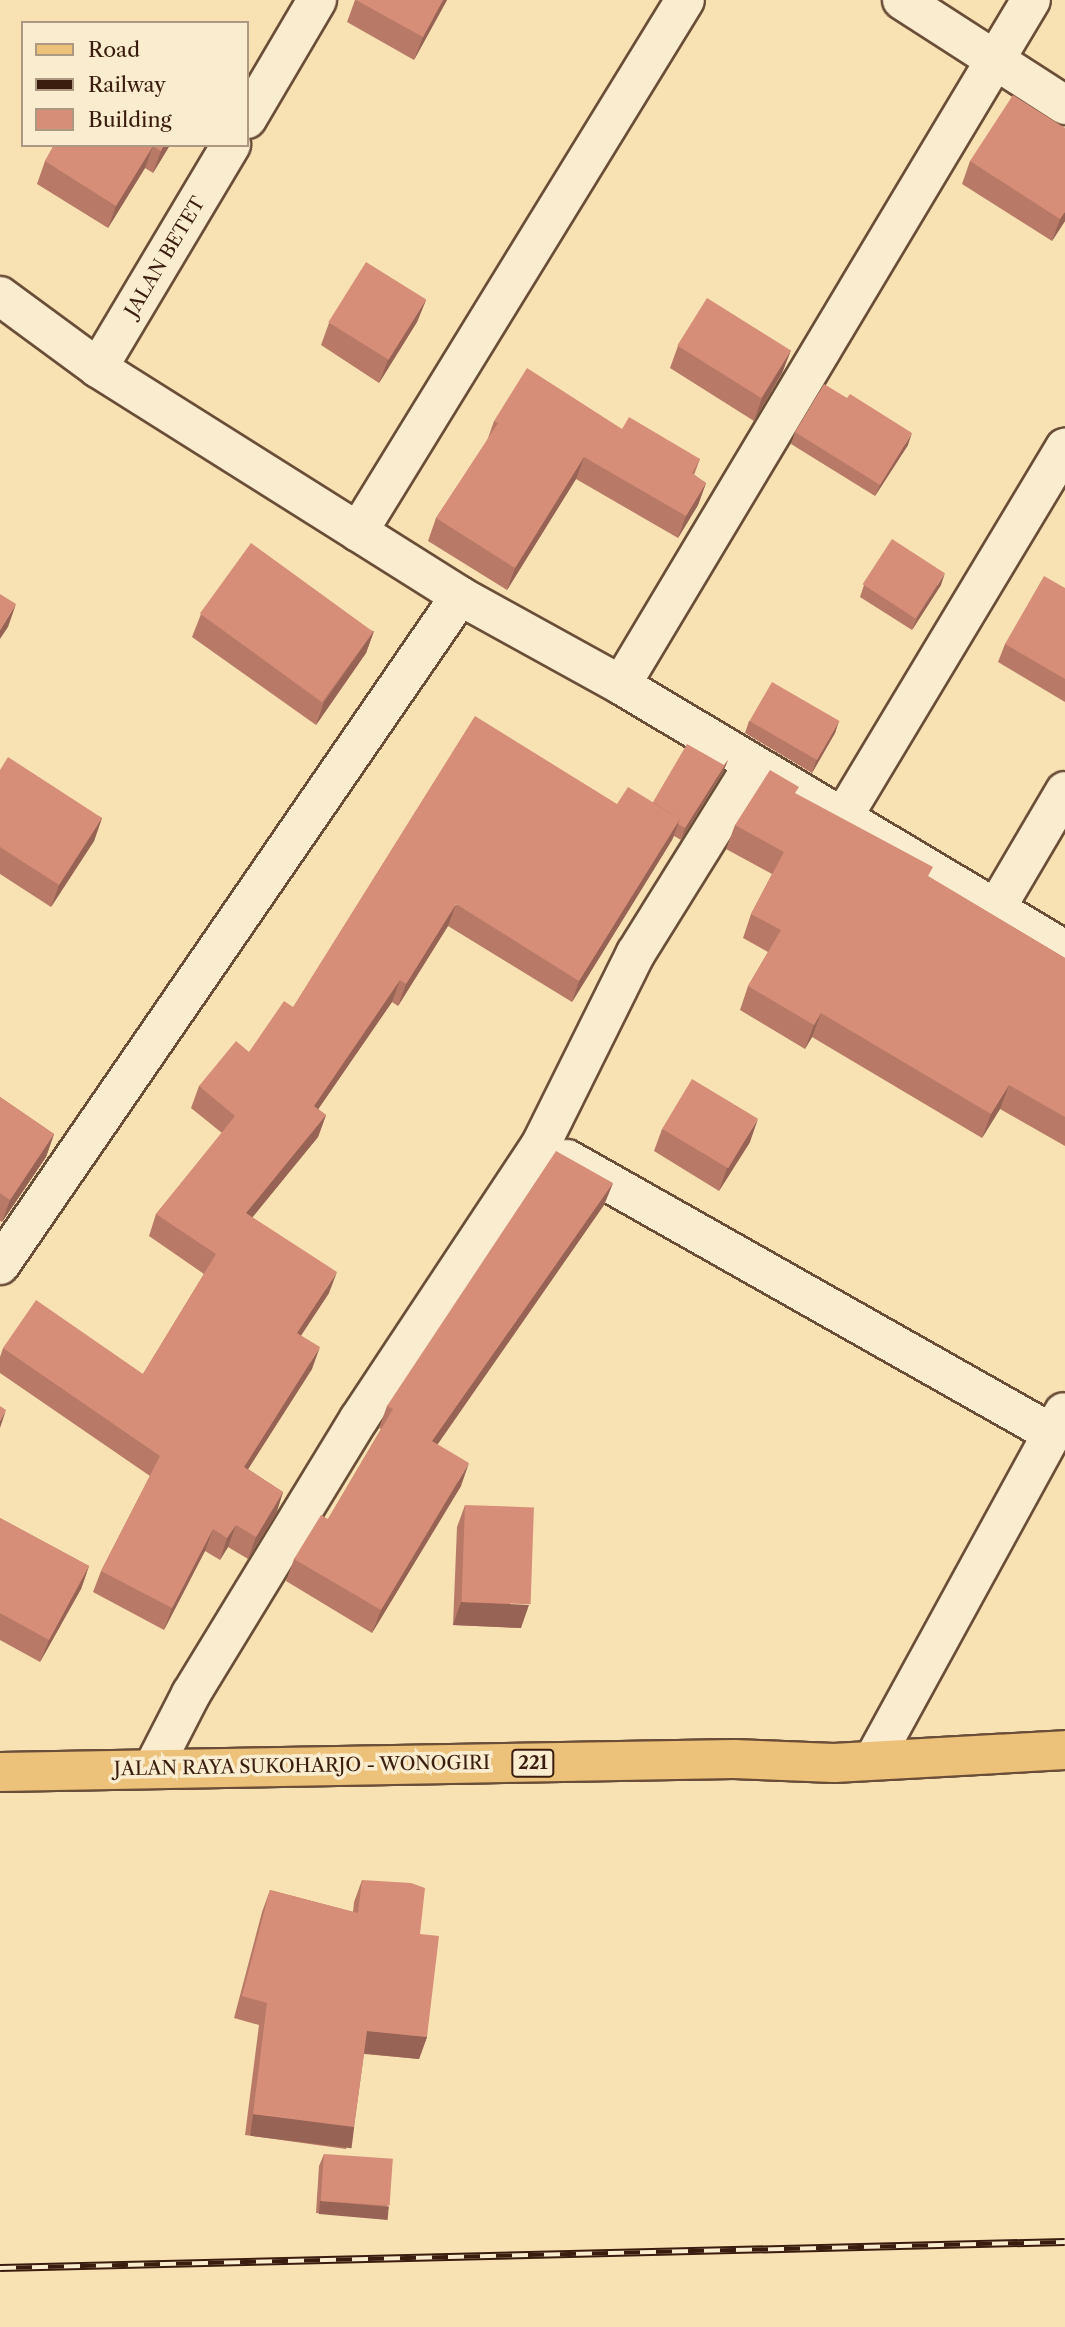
<!DOCTYPE html>
<style>
body{margin:0}
#map{position:relative;width:1065px;height:2327px;overflow:hidden;background:#f8e2b4;font-family:"Libre Caslon Text",serif}
div>[style]{position:absolute}
[style*='--x']{left:calc(var(--x)*1px);top:calc(var(--y)*1px);width:calc(var(--w)*1px);rotate:calc(var(--a)*1deg)}
.roads{filter:drop-shadow(2px 0 #6a4e38) drop-shadow(-2px 0 #6a4e38) drop-shadow(0 2px #6a4e38) drop-shadow(0 -2px #6a4e38)}
.street>*{height:38px;margin:-19px;padding:0 19px;transform-origin:19px;border-radius:19px;background:#faecce}
.primary>*{height:38px;margin:-19px;padding:0 19px;transform-origin:19px;border-radius:19px;background:#ecc17a}
.rail>*{height:8px;margin-top:-4px;transform-origin:0;background:repeating-linear-gradient(90deg,#faecce 0 16px,#3a1d0f 0 32px);box-sizing:border-box;border-block:2px solid #3a1d0f}
.wall>*{inset:0;background:#b87a67}
.shaded-wall>*{inset:0;background:#966354;transform-origin:0 0}
.building>*{inset:0;background:#d68e78;transform-origin:0 0}
span{translate:-50% -50%;white-space:nowrap;text-align:center;line-height:1.15;-webkit-text-stroke:7px #faecce;paint-order:stroke}
.shield-label span{padding:2px 5px;background:#faecce;border:2px solid;border-radius:5px;-webkit-text-stroke-width:0}
.shield-label{font-size:18px;color:#3a1d0f;font-weight:700}
.street-label{font-size:19px;color:#3a1d0f}
.legend{position:absolute;left:21px;top:21px;width:228px;height:126px;box-sizing:border-box;background:#faecce;border:2px solid #ad9982;margin:0;padding:9px 12px;list-style:none;font-size:21px;color:#3a1d0f}
.legend li{display:flex;align-items:center;gap:14px;height:35px}
.legend b{width:35px;border:2px solid #ad9982}
</style>
<div id="map">
<div class="roads">
<div class="street">
<div style="--x:902;--y:0;--w:194;--a:32.8"></div>
<div style="--x:247;--y:119;--w:138;--a:-59.5"></div>
<div style="--x:0;--y:296;--w:122;--a:36.3"></div>
<div style="--x:98;--y:368;--w:428;--a:32.2"></div>
<div style="--x:460;--y:596;--w:184;--a:28.9"></div>
<div style="--x:621;--y:685;--w:517;--a:30.83"></div>
<div style="--x:98;--y:368;--w:260;--a:-59.2"></div>
<div style="--x:358;--y:532;--w:624;--a:-58.42"></div>
<div style="--x:621;--y:685;--w:798;--a:-59.1"></div>
<div style="--x:843;--y:817;--w:431;--a:-59"></div>
<div style="--x:995;--y:910;--w:138;--a:-59.5"></div>
<div style="--x:567;--y:1159;--w:558;--a:29.5"></div>
<div style="--x:0;--y:1265;--w:812;--a:-55.49"></div>
<div style="--x:875;--y:1757;--w:393;--a:-61.3"></div>
<div style="--x:154;--y:1766;--w:81;--a:-62.8"></div>
<div style="--x:191;--y:1694;--w:322;--a:-58.6"></div>
<div style="--x:359;--y:1419;--w:330;--a:-56.5"></div>
<div style="--x:541;--y:1144;--w:213;--a:-63.6"></div>
<div style="--x:636;--y:953;--w:219;--a:-58.1"></div>
</div>
<div class="primary">
<div style="--x:0;--y:1772;--w:734;--a:-1.01"></div>
<div style="--x:734;--y:1759;--w:100;--a:2.3"></div>
<div style="--x:834;--y:1763;--w:231;--a:-3.2"></div>
</div>
</div>
<div class="rail">
<div style="--x:0;--y:2268;--w:1065;--a:-1.4"></div>
</div>
<div class="wall">
<div style="clip-path:polygon(355px 0,447px 0,414px 60px,347px 22px)"></div>
<div style="clip-path:polygon(1065px 128px,1065px 221px,1052px 241px,962px 184px,970px 161px)"></div>
<div style="clip-path:polygon(54px 145px,170px 145px,153px 173px,145px 168px,108px 228px,37px 184px,45px 161px)"></div>
<div style="clip-path:polygon(426px 300px,417px 322px,379px 383px,321px 345px,329px 323px)"></div>
<div style="clip-path:polygon(678px 346px,791px 350px,782px 373px,754px 421px,670px 368px)"></div>
<div style="clip-path:polygon(494px 421px,622px 429px,700px 459px,694px 475px,706px 483px,698px 505px,678px 538px,576px 479px,507px 590px,428px 541px,436px 518px,487px 441px)"></div>
<div style="clip-path:polygon(795px 432px,908px 445px,875px 496px,791px 444px)"></div>
<div style="clip-path:polygon(864px 585px,941px 585px,912px 630px,860px 597px)"></div>
<div style="clip-path:polygon(1065px 588px,1065px 702px,998px 662px,1005px 644px)"></div>
<div style="clip-path:polygon(201px 614px,374px 631px,366px 653px,316px 725px,192px 637px)"></div>
<div style="clip-path:polygon(749px 721px,839px 721px,835px 733px,812px 773px,745px 733px)"></div>
<div style="clip-path:polygon(728px 760px,723px 772px,681px 840px,674px 836px,672px 840px,572px 1002px,448px 926px,398px 1006px,392px 1002px,318px 1109px,326px 1115px,318px 1137px,252px 1217px,329px 1293px,301px 1335px,312px 1369px,248px 1469px,283px 1492px,276px 1514px,248px 1559px,228px 1547px,220px 1560px,205px 1551px,164px 1630px,93px 1592px,101px 1571px,150px 1476px,0 1373px,0 1357px,3px 1348px,143px 1374px,204px 1274px,149px 1236px,156px 1214px,222px 1133px,191px 1108px,199px 1086px,249px 1052px,293px 1007px,617px 804px,653px 802px,724px 765px)"></div>
<div style="clip-path:polygon(0 770px,102px 818px,94px 841px,51px 907px,0 874px)"></div>
<div style="clip-path:polygon(796px 794px,929px 877px,1065px 958px,1065px 1146px,1000px 1109px,982px 1138px,812px 1037px,805px 1049px,740px 1010px,748px 986px,768px 952px,743px 938px,751px 914px,772px 874px,726px 849px,735px 825px)"></div>
<div style="clip-path:polygon(0 1097px,54px 1134px,46px 1157px,2px 1222px,0 1221px)"></div>
<div style="clip-path:polygon(662px 1129px,750px 1142px,719px 1191px,654px 1151px)"></div>
<div style="clip-path:polygon(613px 1183px,604px 1205px,437px 1444px,461px 1486px,372px 1633px,286px 1581px,294px 1559px,328px 1519px,381px 1429px,379px 1428px,387px 1406px)"></div>
<div style="clip-path:polygon(465px 1505px,521px 1628px,453px 1625px,457px 1527px)"></div>
<div style="clip-path:polygon(0 1518px,89px 1566px,81px 1589px,40px 1662px,0 1640px)"></div>
<div style="clip-path:polygon(362px 1880px,420px 1934px,427px 2037px,419px 2059px,364px 2054px,354px 2127px,346px 2149px,245px 2135px,259px 2025px,234px 2018px,262px 1912px,270px 1890px,353px 1912px,354px 1902px)"></div>
<div style="clip-path:polygon(324px 2154px,389px 2207px,385px 2219px,316px 2213px,319px 2166px)"></div>
</div>
<div class="shaded-wall">
<div style="clip-path:polygon(443px 0,447px 0,414px 60px,423px 37px)"></div>
<div style="clip-path:polygon(164px 145px,170px 145px,153px 173px,161px 151px)"></div>
<div style="clip-path:polygon(153px 146px,145px 168px,108px 228px,116px 206px)"></div>
<div style="clip-path:polygon(1065px 212px,1065px 221px,1052px 241px,1060px 219px)"></div>
<div style="clip-path:polygon(426px 300px,417px 322px,379px 383px,388px 360px)"></div>
<div style="clip-path:polygon(791px 350px,782px 373px,754px 421px,762px 398px)"></div>
<div style="clip-path:polygon(912px 433px,908px 445px,875px 496px,880px 485px)"></div>
<div style="clip-path:polygon(584px 457px,576px 479px,507px 590px,515px 568px)"></div>
<div style="clip-path:polygon(706px 483px,698px 505px,678px 538px,686px 516px)"></div>
<div style="clip-path:polygon(945px 573px,941px 585px,912px 630px,917px 618px)"></div>
<div style="clip-path:polygon(16px 604px,8px 627px,0 639px,0 630px)"></div>
<div style="clip-path:polygon(374px 631px,366px 653px,316px 725px,324px 702px)"></div>
<div style="clip-path:polygon(839px 721px,835px 733px,812px 773px,816px 761px)"></div>
<div style="clip-path:polygon(728px 760px,723px 772px,681px 840px,685px 828px)"></div>
<div style="clip-path:polygon(102px 818px,94px 841px,51px 907px,59px 885px)"></div>
<div style="clip-path:polygon(680px 819px,672px 840px,572px 1002px,579px 981px)"></div>
<div style="clip-path:polygon(456px 904px,448px 926px,398px 1006px,406px 984px)"></div>
<div style="clip-path:polygon(400px 980px,392px 1002px,306px 1127px,314px 1106px)"></div>
<div style="clip-path:polygon(821px 1013px,812px 1037px,805px 1049px,814px 1025px)"></div>
<div style="clip-path:polygon(1009px 1085px,1000px 1109px,982px 1138px,991px 1114px)"></div>
<div style="clip-path:polygon(326px 1115px,318px 1137px,238px 1235px,246px 1213px)"></div>
<div style="clip-path:polygon(758px 1119px,750px 1142px,719px 1191px,727px 1168px)"></div>
<div style="clip-path:polygon(54px 1134px,46px 1157px,2px 1222px,10px 1200px)"></div>
<div style="clip-path:polygon(613px 1183px,604px 1205px,424px 1464px,432px 1441px)"></div>
<div style="clip-path:polygon(337px 1272px,329px 1293px,289px 1354px,297px 1333px)"></div>
<div style="clip-path:polygon(320px 1347px,312px 1369px,236px 1488px,244px 1467px)"></div>
<div style="clip-path:polygon(6px 1410px,0 1428px,0 1421px)"></div>
<div style="clip-path:polygon(469px 1463px,461px 1486px,372px 1633px,381px 1610px)"></div>
<div style="clip-path:polygon(283px 1492px,276px 1514px,248px 1559px,256px 1537px)"></div>
<div style="clip-path:polygon(236px 1525px,228px 1547px,220px 1560px,227px 1538px)"></div>
<div style="clip-path:polygon(213px 1529px,205px 1551px,164px 1630px,172px 1608px)"></div>
<div style="clip-path:polygon(89px 1566px,81px 1589px,40px 1662px,49px 1640px)"></div>
<div style="clip-path:polygon(461px 1602px,529px 1605px,521px 1628px,453px 1625px)"></div>
<div style="clip-path:polygon(367px 2031px,427px 2037px,419px 2059px,359px 2053px)"></div>
<div style="left:253px;top:2114px;width:102px;height:22px;rotate:7deg"></div>
<div style="left:320px;top:2201px;width:69px;height:13px;rotate:5deg"></div>
</div>
<div class="building">
<div style="clip-path:polygon(356px 0,443px 0,423px 37px)"></div>
<div style="clip-path:polygon(1013px 95px,1065px 128px,1065px 212px,1060px 219px,970px 161px)"></div>
<div style="clip-path:polygon(54px 145px,164px 145px,161px 151px,153px 146px,116px 206px,45px 161px)"></div>
<div style="left:366px;top:262px;width:71px;height:71px;rotate:32deg"></div>
<div style="left:707px;top:298px;width:99px;height:56px;rotate:32deg"></div>
<div style="clip-path:polygon(527px 368px,622px 429px,629px 417px,700px 459px,692px 473px,706px 483px,686px 516px,584px 457px,515px 568px,436px 518px,498px 423px,494px 421px)"></div>
<div style="clip-path:polygon(824px 384px,847px 398px,850px 394px,912px 433px,880px 485px,795px 432px)"></div>
<div style="left:892px;top:539px;width:63px;height:54px;rotate:33deg"></div>
<div style="left:251px;top:543px;width:151px;height:87px;rotate:36deg"></div>
<div style="clip-path:polygon(1044px 576px,1065px 588px,1065px 679px,1005px 644px)"></div>
<div style="clip-path:polygon(0 594px,16px 604px,0 630px)"></div>
<div style="left:772px;top:682px;width:78px;height:45px;rotate:30deg"></div>
<div style="clip-path:polygon(475px 716px,617px 804px,628px 787px,680px 819px,579px 981px,456px 904px,406px 984px,400px 980px,314px 1106px,326px 1115px,246px 1213px,337px 1272px,297px 1333px,320px 1347px,244px 1467px,283px 1492px,256px 1537px,236px 1525px,227px 1538px,213px 1529px,172px 1608px,101px 1571px,160px 1456px,3px 1348px,36px 1300px,143px 1374px,216px 1254px,156px 1214px,235px 1116px,199px 1086px,236px 1041px,249px 1052px,284px 1001px,293px 1007px)"></div>
<div style="clip-path:polygon(687px 744px,724px 765px,728px 760px,685px 828px,678px 824px,680px 819px,653px 802px)"></div>
<div style="clip-path:polygon(8px 757px,102px 818px,59px 885px,0 847px,0 770px)"></div>
<div style="clip-path:polygon(770px 770px,799px 787px,795px 793px,933px 867px,928px 876px,1065px 958px,1065px 1117px,1009px 1085px,991px 1114px,821px 1013px,814px 1025px,748px 986px,781px 930px,751px 914px,784px 852px,735px 825px)"></div>
<div style="left:692px;top:1079px;width:77px;height:58px;rotate:31deg"></div>
<div style="clip-path:polygon(0 1097px,54px 1134px,10px 1200px,0 1193px)"></div>
<div style="clip-path:polygon(556px 1151px,613px 1183px,432px 1441px,469px 1463px,381px 1610px,294px 1559px,321px 1515px,328px 1519px,393px 1409px,387px 1406px)"></div>
<div style="clip-path:polygon(0 1406px,6px 1410px,0 1421px)"></div>
<div style="left:465px;top:1505px;width:69px;height:97px;rotate:2deg"></div>
<div style="clip-path:polygon(0 1518px,89px 1566px,49px 1640px,0 1613px)"></div>
<div style="clip-path:polygon(362px 1880px,411px 1883px,425px 1888px,420px 1934px,439px 1936px,427px 2037px,367px 2031px,354px 2127px,253px 2114px,267px 2003px,242px 1996px,270px 1890px,358px 1913px)"></div>
<div style="left:324px;top:2154px;width:69px;height:47px;rotate:4deg"></div>
</div>
<div class="shield-label">
<span style="left:533px;top:1763px">221</span>
</div>
<div class="street-label">
<span style="left:165px;top:257px;rotate:-59deg">JALAN BETET</span>
<span style="left:302px;top:1766px;rotate:-1deg">JALAN RAYA SUKOHARJO - WONOGIRI</span>
</div>
<ul class="legend">
<li><b style="height:9px;background:#ecc17a"></b>Road</li>
<li><b style="height:9px;background:#3a1d0f"></b>Railway</li>
<li><b style="height:19px;background:#d68e78"></b>Building</li>
</ul>
</div>
